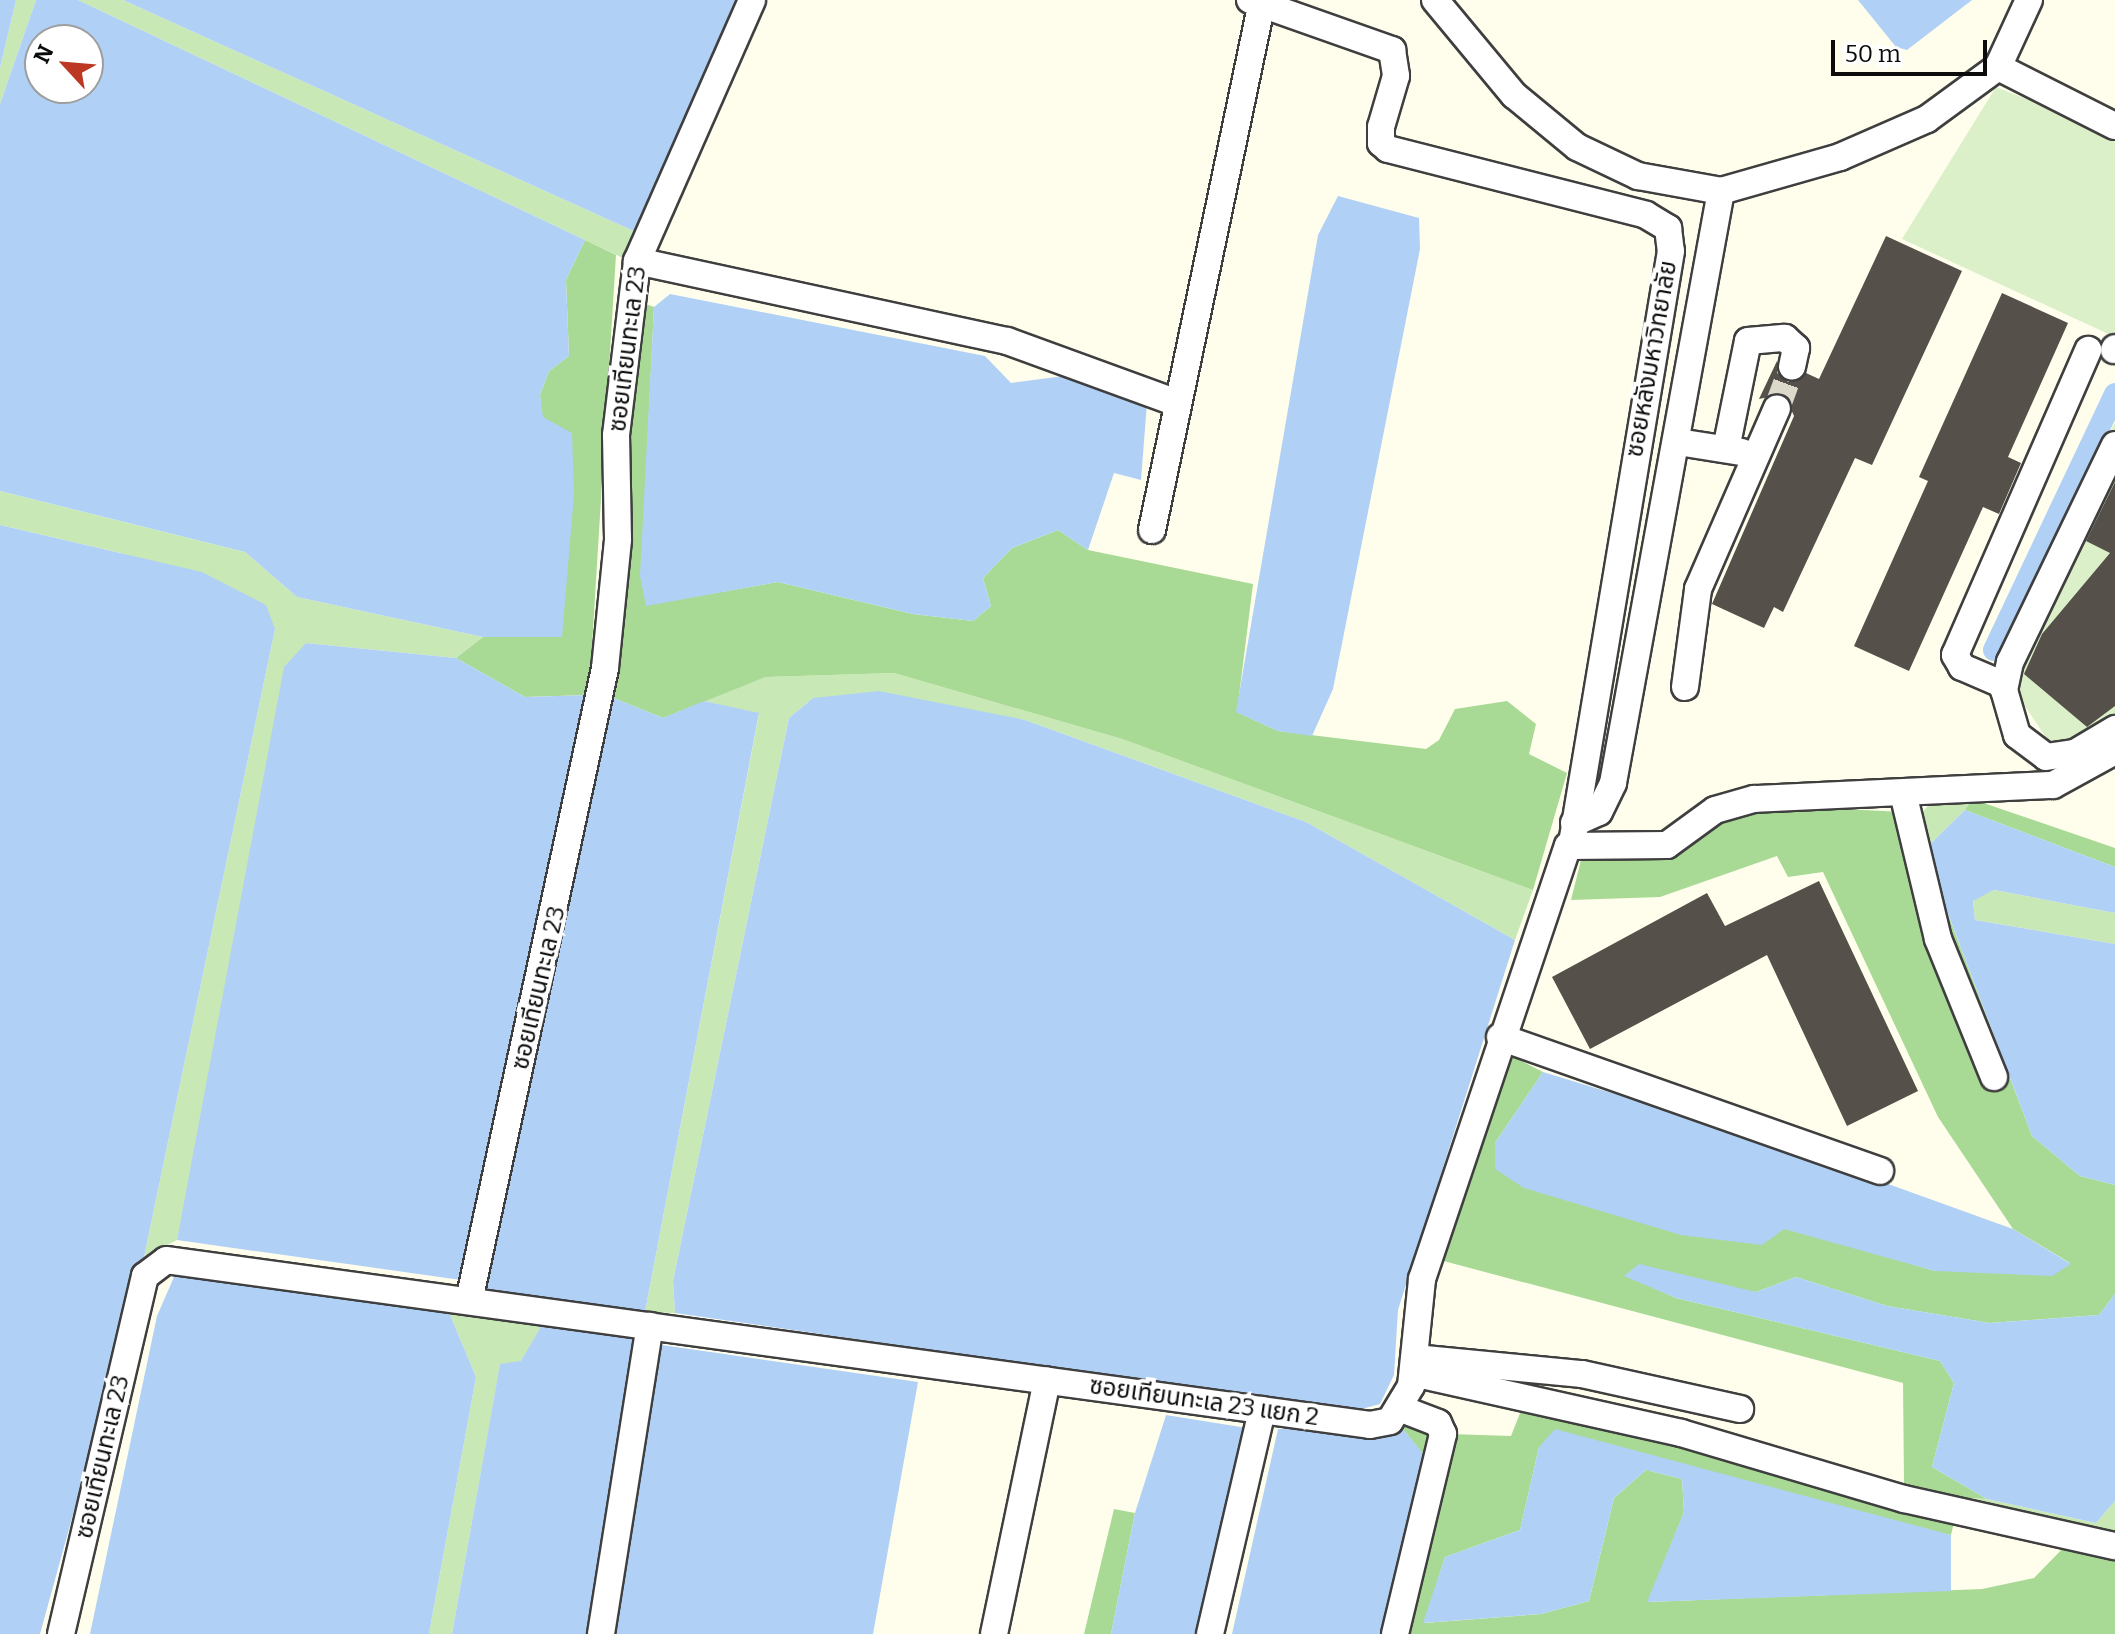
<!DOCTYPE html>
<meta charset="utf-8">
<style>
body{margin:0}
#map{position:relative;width:2115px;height:1634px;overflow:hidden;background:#fffeec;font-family:Bitter,"Noto Sans Thai",serif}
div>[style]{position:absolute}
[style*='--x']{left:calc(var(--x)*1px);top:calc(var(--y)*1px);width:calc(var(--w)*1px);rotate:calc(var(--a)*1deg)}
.green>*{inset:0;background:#c8e9b6}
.forest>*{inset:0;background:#a8da95}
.pitch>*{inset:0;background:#dbf0c8}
.water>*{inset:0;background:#b1d0f6}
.canal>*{height:22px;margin:-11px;padding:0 11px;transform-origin:11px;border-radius:11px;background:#b1d0f6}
.building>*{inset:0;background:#555049}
.minor-tunnel>*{height:26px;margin-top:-13px;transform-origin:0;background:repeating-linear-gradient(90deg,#dbdaca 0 26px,transparent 0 39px)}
.roads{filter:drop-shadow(2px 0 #3f3f3f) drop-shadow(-2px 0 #3f3f3f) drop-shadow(0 2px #3f3f3f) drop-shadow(0 -2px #3f3f3f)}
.minor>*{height:26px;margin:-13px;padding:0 13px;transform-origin:13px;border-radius:13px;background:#fff}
span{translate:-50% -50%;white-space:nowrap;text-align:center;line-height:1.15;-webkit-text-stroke:8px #fff;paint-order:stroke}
.street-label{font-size:24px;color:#0c0c0c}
.north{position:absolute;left:24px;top:24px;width:80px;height:80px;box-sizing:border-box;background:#fff;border:2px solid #9e9e9e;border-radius:50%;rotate:296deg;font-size:22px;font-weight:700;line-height:32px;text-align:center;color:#0c0c0c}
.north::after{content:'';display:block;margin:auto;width:28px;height:36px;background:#bc3724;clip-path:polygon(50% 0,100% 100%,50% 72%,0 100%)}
.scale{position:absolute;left:1831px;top:40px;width:156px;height:36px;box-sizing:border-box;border:4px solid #0c0c0c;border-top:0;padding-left:10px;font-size:24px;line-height:28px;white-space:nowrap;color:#0c0c0c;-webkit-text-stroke:6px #fff;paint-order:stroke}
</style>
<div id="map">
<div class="green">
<div style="clip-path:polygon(16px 0,36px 0,0 104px,0 68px)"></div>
<div style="clip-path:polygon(78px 0,123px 0,638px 233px,625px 259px)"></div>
<div style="clip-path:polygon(0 491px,245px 552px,297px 597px,483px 637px,456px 658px,306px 643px,177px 1240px,144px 1257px,275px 629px,125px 554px,0 525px)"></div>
<div style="clip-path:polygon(894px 673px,1122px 739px,1533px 890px,1515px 940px,1306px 822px,1025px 720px,813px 698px,789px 718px,673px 1281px,675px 1313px,645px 1312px,759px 714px,704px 701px,766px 677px)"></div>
<div style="clip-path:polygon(1972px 799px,1965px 810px,1924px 850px,1922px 813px,1931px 802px)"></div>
<div style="clip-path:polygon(1994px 890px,2115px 913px,2115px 944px,1975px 920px,1973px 900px)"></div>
<div style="clip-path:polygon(448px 1310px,543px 1323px,521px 1362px,500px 1365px,452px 1634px,429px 1634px,476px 1377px)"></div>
<div style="clip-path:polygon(1925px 1498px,1987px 1499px,2096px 1523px,2115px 1501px,2115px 1558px)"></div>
</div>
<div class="forest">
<div style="clip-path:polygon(585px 240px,616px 255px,589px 695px,525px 697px,456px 658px,483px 637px,562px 636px,540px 395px,549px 371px,569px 356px,566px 280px)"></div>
<div style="clip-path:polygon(635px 300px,654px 307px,641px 576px,647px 605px,778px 582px,913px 614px,973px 621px,991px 606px,983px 578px,1012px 548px,1058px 530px,1088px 550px,1253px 584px,1237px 712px,1278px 731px,1426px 749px,1439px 740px,1455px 709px,1507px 701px,1536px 724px,1529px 754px,1567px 773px,1533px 890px,1122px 739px,894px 673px,766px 677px,663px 718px,606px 695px)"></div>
<div style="clip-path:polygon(1972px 799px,2115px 848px,2115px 867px,1965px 810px)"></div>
<div style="clip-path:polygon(1805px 807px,1922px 813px,1924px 851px,2032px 1136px,2080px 1176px,2115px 1185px,2115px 1294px,2099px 1315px,1990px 1323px,1887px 1306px,1796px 1277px,1756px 1292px,1625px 1275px,1676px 1298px,1940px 1361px,1954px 1383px,1932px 1467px,1987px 1499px,1930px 1496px,1904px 1484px,1903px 1383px,1436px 1259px,1510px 1055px,1543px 1072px,1495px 1143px,1935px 1271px,2070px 1263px,2013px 1229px,1938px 1117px,1823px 872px,1788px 877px,1777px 856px,1660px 897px,1571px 900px,1582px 856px,1729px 814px)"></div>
<div style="clip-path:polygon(1524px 1403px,1958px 1506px,1951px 1535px,1539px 1447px,1520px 1530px,1445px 1557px,1424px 1623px,1541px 1614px,1589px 1601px,1614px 1498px,1646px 1470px,1682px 1479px,1684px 1512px,1648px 1602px,1982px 1589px,2034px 1578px,2068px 1543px,2115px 1558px,2115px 1634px,1380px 1634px,1426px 1458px,1402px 1428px,1428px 1405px,1450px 1434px,1511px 1436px)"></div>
<div style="clip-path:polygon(1114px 1509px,1135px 1513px,1111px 1634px,1084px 1634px)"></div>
</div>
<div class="pitch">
<div style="clip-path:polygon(1996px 87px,2115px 134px,2115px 337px,1902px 239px)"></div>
<div style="clip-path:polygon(2115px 422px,2115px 723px,2053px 748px,1999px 667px)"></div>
</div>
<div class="water">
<div style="clip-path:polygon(0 0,16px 0,0 68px)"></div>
<div style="clip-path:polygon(evenodd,36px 0,78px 0,585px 240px,566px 280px,569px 356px,549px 371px,540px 395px,543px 417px,572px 433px,574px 494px,562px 637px,483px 637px,297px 597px,245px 552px,0 491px,0 104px,36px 0,40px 40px,88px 40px,88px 88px,40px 88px,40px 40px)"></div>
<div style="clip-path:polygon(123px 0,736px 0,638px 233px)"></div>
<div style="clip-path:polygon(1858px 0,1972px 0,1907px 50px,1896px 47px)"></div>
<div style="clip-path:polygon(1338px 196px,1419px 218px,1420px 249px,1333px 689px,1312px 736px,1278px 731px,1236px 712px,1318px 235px)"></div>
<div style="clip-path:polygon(670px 294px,985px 356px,1011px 383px,1064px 376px,1147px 403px,1141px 480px,1114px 473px,1088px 550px,1058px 530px,1012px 548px,983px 578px,991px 606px,973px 621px,913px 614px,778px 582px,646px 606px,640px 576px,654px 307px)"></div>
<div style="clip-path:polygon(0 525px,202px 572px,266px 605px,275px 629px,144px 1257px,40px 1634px,0 1634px)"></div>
<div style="clip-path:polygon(306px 643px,456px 658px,525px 697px,589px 695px,461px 1280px,177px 1240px,284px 667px)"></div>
<div style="clip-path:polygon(879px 691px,1025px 720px,1306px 822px,1515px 940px,1398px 1310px,1394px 1375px,1380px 1404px,1354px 1411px,675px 1313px,673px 1281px,789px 718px,813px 698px)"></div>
<div style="clip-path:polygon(606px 695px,663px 718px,704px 701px,759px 713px,645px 1312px,487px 1289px)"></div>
<div style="clip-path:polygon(1965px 810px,2115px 867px,2115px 913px,1994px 890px,1973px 901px,1975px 920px,2115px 944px,2115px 1185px,2080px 1176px,2032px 1136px,1924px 850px)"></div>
<div style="clip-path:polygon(1543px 1072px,1769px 1141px,2013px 1229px,2071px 1264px,2052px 1276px,1935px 1271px,1784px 1229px,1762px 1245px,1681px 1235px,1524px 1188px,1495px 1169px,1495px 1143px)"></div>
<div style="clip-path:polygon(1639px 1264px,1756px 1292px,1796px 1277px,1887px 1306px,1990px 1323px,2099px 1315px,2115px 1294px,2115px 1501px,2096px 1523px,1987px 1499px,1932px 1467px,1954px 1383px,1940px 1361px,1676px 1298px,1624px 1276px)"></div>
<div style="clip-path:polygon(177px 1270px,448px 1310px,476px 1377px,429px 1634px,90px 1634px,157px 1316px)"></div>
<div style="clip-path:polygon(543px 1323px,638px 1335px,587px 1634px,452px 1634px,500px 1364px,521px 1361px)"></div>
<div style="clip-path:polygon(662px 1345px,918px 1382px,873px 1634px,608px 1634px)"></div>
<div style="clip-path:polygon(1166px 1415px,1247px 1428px,1205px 1634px,1111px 1634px,1135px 1513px)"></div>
<div style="clip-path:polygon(1402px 1428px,1426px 1457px,1380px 1634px,1232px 1634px,1278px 1429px)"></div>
<div style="clip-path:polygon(1555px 1429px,1951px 1535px,1951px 1591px,1647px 1602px,1684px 1512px,1682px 1479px,1646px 1470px,1614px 1498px,1589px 1601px,1541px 1614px,1423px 1623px,1445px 1557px,1520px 1530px,1539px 1447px)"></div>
</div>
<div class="canal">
<div style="--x:1994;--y:650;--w:283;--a:-64.7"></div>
</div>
<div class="building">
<div style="clip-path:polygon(1886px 236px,1962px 271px,1872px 465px,1855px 458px,1783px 612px,1774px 607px,1764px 628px,1712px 604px,1794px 416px,1784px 394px,1759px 399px,1777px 361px,1777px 373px,1788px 382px,1806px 373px,1819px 379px)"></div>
<div style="clip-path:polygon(2002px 293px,2068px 323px,2008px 457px,2021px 463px,1999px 514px,1983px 507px,1909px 671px,1854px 646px,1928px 481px,1919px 477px)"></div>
<div style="clip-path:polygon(2115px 482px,2115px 706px,2087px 727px,2024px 674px,2042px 634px,2110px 553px,2086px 541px)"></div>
<div style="clip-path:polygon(1819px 881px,1918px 1091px,1847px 1126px,1767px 955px,1590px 1049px,1552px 977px,1707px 893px,1725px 926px)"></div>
</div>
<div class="minor-tunnel">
<div style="--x:1777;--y:408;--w:44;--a:-69.9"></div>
</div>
<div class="roads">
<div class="minor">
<div style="--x:1250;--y:0;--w:151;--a:19.4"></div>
<div style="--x:1392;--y:50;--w:26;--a:81"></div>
<div style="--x:1396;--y:76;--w:53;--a:106.4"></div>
<div style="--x:1381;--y:127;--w:16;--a:90"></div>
<div style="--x:1381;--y:143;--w:9;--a:41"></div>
<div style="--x:1388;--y:149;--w:266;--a:14.3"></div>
<div style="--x:1646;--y:215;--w:26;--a:31"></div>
<div style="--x:1668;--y:228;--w:23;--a:83"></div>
<div style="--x:1671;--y:251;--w:600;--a:99.49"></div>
<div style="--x:1435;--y:0;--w:124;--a:50.3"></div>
<div style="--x:1514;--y:95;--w:82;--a:39.5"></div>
<div style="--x:1577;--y:147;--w:68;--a:25.4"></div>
<div style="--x:1638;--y:176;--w:84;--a:10.2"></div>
<div style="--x:1721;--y:191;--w:124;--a:-15.9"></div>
<div style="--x:1840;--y:157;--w:95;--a:-23.6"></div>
<div style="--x:1927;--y:119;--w:88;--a:-36.2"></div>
<div style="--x:1998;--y:67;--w:74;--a:-65.2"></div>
<div style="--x:1998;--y:67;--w:131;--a:26.8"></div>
<div style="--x:637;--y:261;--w:379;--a:12.2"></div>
<div style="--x:1007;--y:341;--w:179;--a:20"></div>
<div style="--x:2114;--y:350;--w:2;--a:-63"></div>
<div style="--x:1678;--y:442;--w:65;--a:8.9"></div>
<div style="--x:2115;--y:445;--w:241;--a:115.8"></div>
<div style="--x:2010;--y:662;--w:29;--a:102"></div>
<div style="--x:2004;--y:690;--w:47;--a:73.9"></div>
<div style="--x:2017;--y:735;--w:36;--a:37"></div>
<div style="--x:2046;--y:757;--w:29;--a:-8"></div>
<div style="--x:2075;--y:753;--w:47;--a:-31"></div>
<div style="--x:1726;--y:449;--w:110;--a:-78.5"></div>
<div style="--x:1748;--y:341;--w:37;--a:-5"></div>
<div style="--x:1785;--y:338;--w:15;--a:42"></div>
<div style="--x:1796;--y:348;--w:19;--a:102"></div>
<div style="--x:1152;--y:530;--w:534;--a:-78.23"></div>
<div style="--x:2004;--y:685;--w:46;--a:-156.8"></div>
<div style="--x:1962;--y:667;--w:14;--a:-120"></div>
<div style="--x:1955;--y:655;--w:333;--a:-66.4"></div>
<div style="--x:1685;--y:687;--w:99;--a:-82.4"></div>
<div style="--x:1698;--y:589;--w:197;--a:-66.4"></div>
<div style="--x:1903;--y:793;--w:150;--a:76.5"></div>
<div style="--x:1938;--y:939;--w:149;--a:67.9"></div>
<div style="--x:1574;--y:823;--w:27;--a:-24"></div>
<div style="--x:1599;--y:812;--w:32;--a:-64"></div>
<div style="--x:1613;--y:783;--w:602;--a:-79.66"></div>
<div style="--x:1500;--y:1037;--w:403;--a:19.4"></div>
<div style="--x:469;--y:1301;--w:647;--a:-77.87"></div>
<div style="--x:605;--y:668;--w:130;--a:-84.2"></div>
<div style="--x:618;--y:539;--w:104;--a:-91.1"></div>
<div style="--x:616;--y:435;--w:175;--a:-83.1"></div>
<div style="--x:637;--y:261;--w:285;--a:-66.2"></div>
<div style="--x:1425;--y:1359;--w:158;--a:5.5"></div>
<div style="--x:1582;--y:1374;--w:162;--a:12.5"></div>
<div style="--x:1413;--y:1373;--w:275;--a:12.6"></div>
<div style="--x:1681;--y:1433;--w:233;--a:16.5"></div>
<div style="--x:1904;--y:1499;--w:216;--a:12.6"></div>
<div style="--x:61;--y:1634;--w:368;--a:-76.8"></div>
<div style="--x:145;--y:1276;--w:26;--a:-37"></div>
<div style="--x:166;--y:1260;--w:1215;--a:7.8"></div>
<div style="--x:1370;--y:1425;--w:20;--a:-11"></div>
<div style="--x:1390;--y:1421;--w:41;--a:-59"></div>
<div style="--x:1411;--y:1386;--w:108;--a:-84.1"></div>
<div style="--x:1422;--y:1279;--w:457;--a:-71.4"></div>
<div style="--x:1568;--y:846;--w:99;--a:-0.6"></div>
<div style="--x:1667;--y:845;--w:59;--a:-36.1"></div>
<div style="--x:1715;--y:810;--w:41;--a:-15.8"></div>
<div style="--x:1754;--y:799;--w:299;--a:-2.7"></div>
<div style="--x:2053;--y:785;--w:71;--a:-28.7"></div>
<div style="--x:601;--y:1634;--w:312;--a:-81"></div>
<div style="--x:994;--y:1634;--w:259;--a:-78.2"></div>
<div style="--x:1210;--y:1634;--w:230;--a:-76.9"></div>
<div style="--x:1395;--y:1634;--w:206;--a:-76.5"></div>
<div style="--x:1443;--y:1434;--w:12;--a:-114"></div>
<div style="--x:1438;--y:1423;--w:40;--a:-159"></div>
</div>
</div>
<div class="street-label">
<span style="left:628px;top:349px;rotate:-83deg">ซอยเทียนทะเล 23</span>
<span style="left:1652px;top:359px;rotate:-80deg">ซอยหลังมหาวิทยาลัย</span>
<span style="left:539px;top:988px;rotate:-77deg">ซอยเทียนทะเล 23</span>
<span style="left:1204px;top:1402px;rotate:8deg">ซอยเทียนทะเล 23 แยก 2</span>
<span style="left:103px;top:1457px;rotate:-77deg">ซอยเทียนทะเล 23</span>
</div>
<div class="north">N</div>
<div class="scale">50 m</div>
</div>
